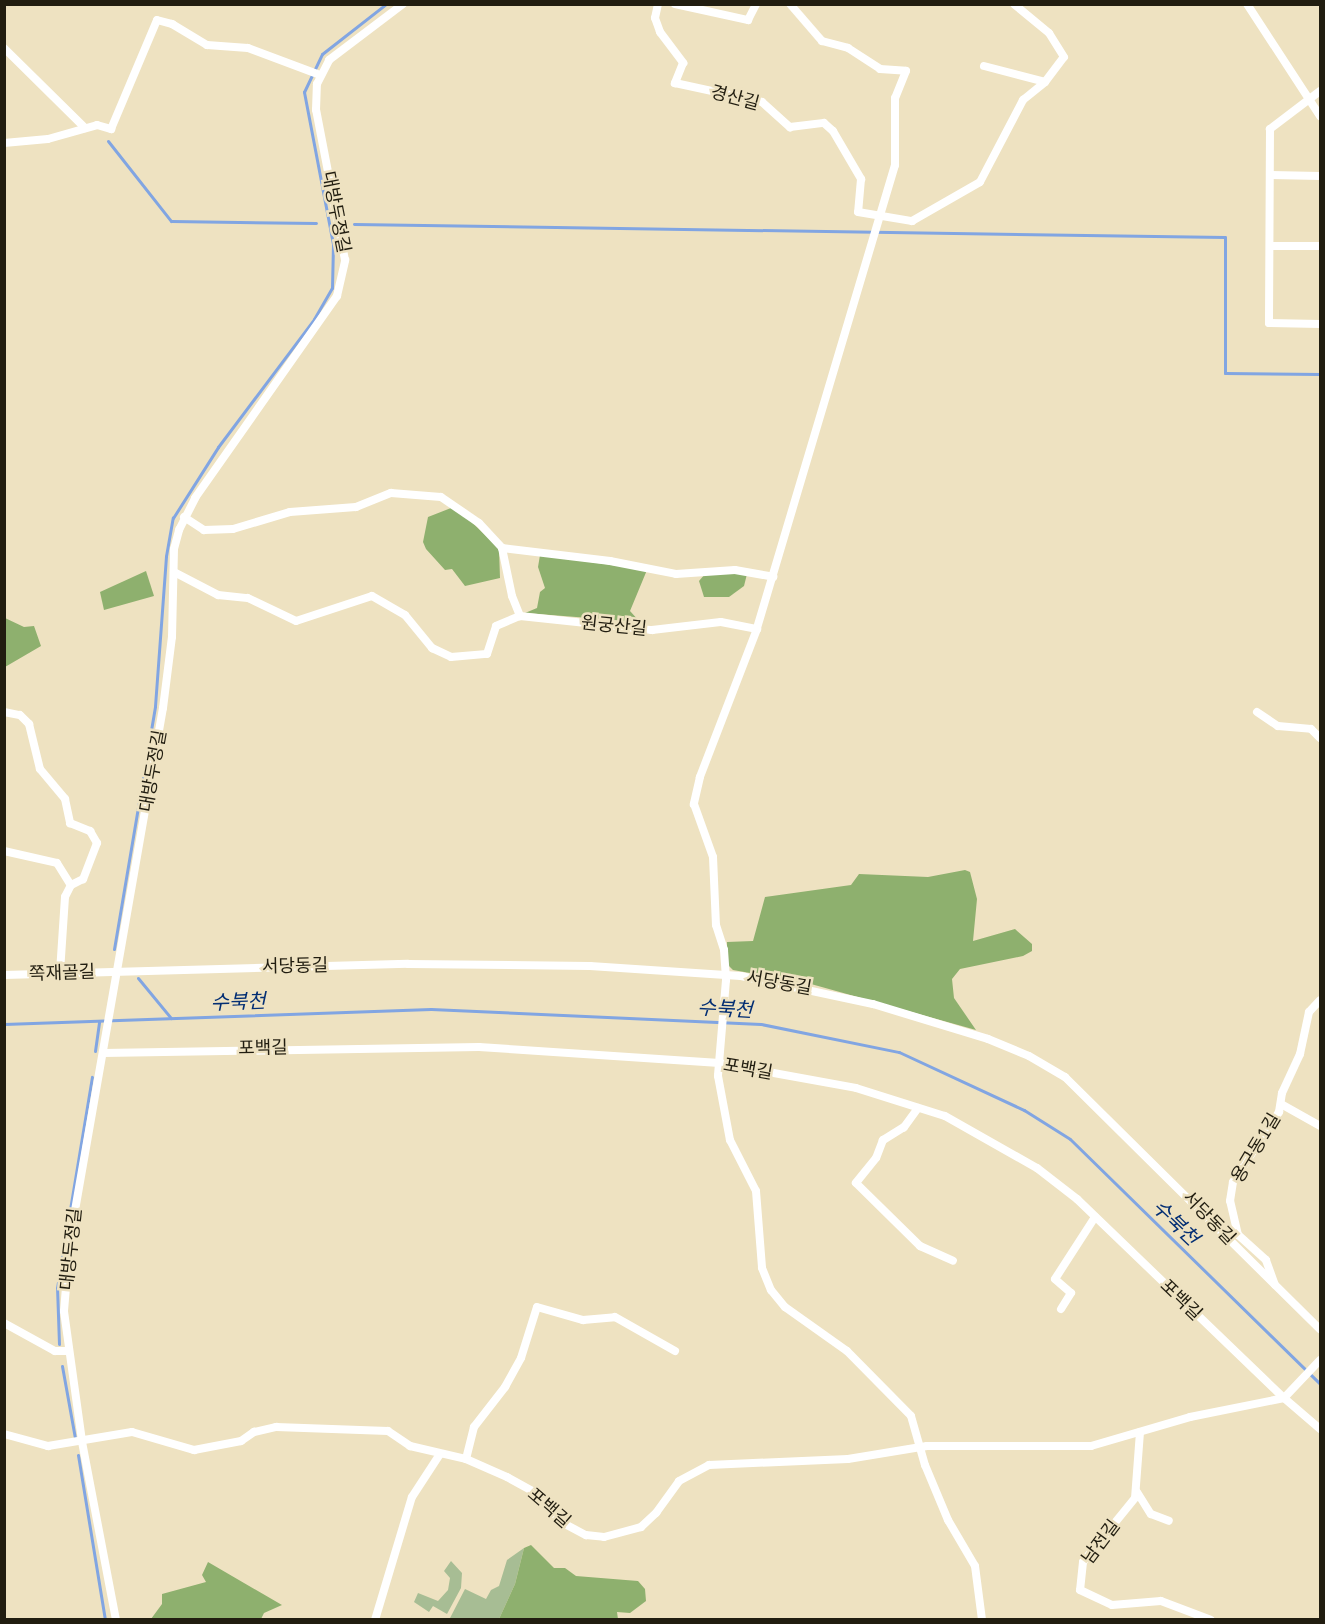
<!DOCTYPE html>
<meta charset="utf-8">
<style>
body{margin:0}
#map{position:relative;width:1325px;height:1624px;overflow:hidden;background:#eee2c1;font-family:Mulish,"Noto Sans KR",sans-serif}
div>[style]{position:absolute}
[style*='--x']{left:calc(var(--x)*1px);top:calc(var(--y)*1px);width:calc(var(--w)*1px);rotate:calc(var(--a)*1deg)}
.green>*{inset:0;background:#a7bd94}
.forest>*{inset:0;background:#8eb06e}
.stream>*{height:3px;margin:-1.5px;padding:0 1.5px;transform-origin:1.5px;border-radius:1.5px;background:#81a5e2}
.street>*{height:8px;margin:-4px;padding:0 4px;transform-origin:4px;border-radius:4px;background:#fff}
span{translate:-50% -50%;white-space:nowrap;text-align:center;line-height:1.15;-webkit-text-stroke:5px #eee2c1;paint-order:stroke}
.street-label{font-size:18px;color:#211d10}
.water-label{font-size:20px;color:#032e73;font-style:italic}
.frame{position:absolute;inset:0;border:6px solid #211d10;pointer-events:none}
</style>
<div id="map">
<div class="green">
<div style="clip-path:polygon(524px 1548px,515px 1584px,499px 1619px,449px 1620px,465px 1589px,486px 1599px,491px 1590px,499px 1586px,507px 1560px)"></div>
<div style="clip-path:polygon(451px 1561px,462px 1573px,461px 1588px,447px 1614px,433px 1606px,429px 1612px,414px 1602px,418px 1593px,438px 1601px,448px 1590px,450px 1578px,444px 1571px)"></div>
</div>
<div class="forest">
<div style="clip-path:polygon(451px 508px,464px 515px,499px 548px,500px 578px,465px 586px,452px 569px,445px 570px,426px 549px,423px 542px,428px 517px)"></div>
<div style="clip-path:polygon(540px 555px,647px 570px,630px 611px,640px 622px,525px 613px,537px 608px,540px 592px,545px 588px,538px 567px)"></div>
<div style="clip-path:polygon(146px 571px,154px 596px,104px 610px,100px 592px)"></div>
<div style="clip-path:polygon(719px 572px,747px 574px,744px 586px,729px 597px,704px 597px,699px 581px,705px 574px)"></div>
<div style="clip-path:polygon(5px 618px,24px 627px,34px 626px,41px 646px,5px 667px)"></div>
<div style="clip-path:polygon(965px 870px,970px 872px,977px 899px,973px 941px,1015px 929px,1032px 944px,1032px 951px,1023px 956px,960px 969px,952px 979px,954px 998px,976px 1030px,811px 984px,733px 970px,727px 964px,727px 942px,753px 941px,765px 897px,851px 885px,859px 874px,928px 877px)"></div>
<div style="clip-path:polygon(531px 1545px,554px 1568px,565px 1568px,576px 1576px,638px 1581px,645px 1589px,646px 1601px,630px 1613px,617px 1612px,618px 1619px,499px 1619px,515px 1584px,524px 1548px)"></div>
<div style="clip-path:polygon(208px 1562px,282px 1605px,264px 1613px,261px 1619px,151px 1619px,162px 1604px,162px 1594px,206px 1582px,202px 1575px)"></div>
</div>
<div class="stream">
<div style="--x:108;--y:141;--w:102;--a:51.8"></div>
<div style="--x:171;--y:221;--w:145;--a:0.8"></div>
<div style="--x:354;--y:224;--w:871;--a:0.86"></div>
<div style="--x:1225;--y:237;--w:136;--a:90"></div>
<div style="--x:1225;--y:373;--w:95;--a:0.6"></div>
<div style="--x:114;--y:949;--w:246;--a:-80.4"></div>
<div style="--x:155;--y:706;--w:150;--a:-85.8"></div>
<div style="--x:166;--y:556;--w:39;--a:-80"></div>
<div style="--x:173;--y:518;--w:84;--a:-57.6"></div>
<div style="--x:218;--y:447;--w:160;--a:-53.1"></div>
<div style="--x:314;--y:319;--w:36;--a:-60"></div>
<div style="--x:332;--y:288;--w:44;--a:-88.7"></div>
<div style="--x:333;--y:244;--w:155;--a:-100.8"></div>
<div style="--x:304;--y:92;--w:42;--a:-64.7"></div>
<div style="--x:322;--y:54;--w:81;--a:-38"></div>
<div style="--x:138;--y:978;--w:52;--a:50.5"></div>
<div style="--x:4;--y:1024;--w:427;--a:-2"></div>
<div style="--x:431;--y:1009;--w:330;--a:2.6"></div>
<div style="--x:761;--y:1024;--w:141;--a:11.5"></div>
<div style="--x:899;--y:1052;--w:138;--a:24.9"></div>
<div style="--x:1024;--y:1110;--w:54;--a:32.2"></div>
<div style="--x:1070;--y:1139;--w:350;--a:44.4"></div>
<div style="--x:95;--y:1051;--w:30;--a:-82"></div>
<div style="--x:59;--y:1344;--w:56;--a:-92"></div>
<div style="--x:57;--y:1288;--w:214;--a:-80.6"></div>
<div style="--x:62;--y:1366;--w:73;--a:79.8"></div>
<div style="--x:78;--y:1455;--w:167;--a:80.7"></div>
</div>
<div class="street">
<div style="--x:658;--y:4;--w:14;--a:102"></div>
<div style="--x:655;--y:18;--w:15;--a:70"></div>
<div style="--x:660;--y:32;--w:39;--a:53"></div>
<div style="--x:683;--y:63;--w:22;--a:112"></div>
<div style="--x:675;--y:83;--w:89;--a:12.3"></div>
<div style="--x:762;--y:102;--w:38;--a:42"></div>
<div style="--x:790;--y:127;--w:34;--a:-7"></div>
<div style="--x:824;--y:123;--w:12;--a:42"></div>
<div style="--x:833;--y:131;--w:56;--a:59.7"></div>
<div style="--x:861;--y:179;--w:33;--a:95"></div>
<div style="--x:858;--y:212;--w:55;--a:9.5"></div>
<div style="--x:912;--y:221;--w:78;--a:-29.8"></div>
<div style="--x:980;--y:182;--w:93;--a:-62.3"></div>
<div style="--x:1023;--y:100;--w:28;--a:-39"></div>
<div style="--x:1045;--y:82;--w:31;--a:-53"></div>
<div style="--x:1064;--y:57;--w:28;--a:-122"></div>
<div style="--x:1049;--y:33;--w:45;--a:-140.4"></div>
<div style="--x:675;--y:4;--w:75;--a:12.4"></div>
<div style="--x:748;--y:20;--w:18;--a:-63"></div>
<div style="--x:790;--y:4;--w:49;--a:49.1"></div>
<div style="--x:822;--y:41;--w:27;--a:15"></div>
<div style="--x:848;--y:48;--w:38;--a:33"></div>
<div style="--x:880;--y:69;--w:26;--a:4"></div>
<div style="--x:906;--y:71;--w:29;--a:112"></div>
<div style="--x:895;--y:98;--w:67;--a:90"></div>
<div style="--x:895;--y:165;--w:484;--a:106.6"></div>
<div style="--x:757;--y:629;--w:159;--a:111.1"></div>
<div style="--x:700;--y:777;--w:28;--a:103"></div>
<div style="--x:694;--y:804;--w:56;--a:70.3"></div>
<div style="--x:713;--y:857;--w:68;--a:87.5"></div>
<div style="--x:716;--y:925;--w:26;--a:72"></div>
<div style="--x:724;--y:950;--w:30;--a:86"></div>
<div style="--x:726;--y:980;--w:96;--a:94.8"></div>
<div style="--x:718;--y:1076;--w:65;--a:79.4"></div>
<div style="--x:730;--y:1140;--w:57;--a:63"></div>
<div style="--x:756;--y:1191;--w:77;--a:85.5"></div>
<div style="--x:762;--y:1268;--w:24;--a:68"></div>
<div style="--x:771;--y:1290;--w:22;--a:51"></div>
<div style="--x:785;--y:1307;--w:76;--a:35.4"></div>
<div style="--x:847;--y:1351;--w:91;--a:45.4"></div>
<div style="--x:911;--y:1416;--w:51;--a:74.1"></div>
<div style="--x:925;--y:1465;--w:60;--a:67.3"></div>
<div style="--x:948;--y:1520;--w:53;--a:59.6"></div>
<div style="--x:975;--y:1566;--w:54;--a:82.6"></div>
<div style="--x:1247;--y:4;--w:134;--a:56.9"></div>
<div style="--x:4;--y:48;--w:114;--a:44.6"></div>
<div style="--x:984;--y:66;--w:63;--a:14.7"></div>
<div style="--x:1320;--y:91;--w:63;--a:142.8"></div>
<div style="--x:1270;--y:129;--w:194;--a:90.3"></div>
<div style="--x:1269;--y:323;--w:51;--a:1.1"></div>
<div style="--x:4;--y:143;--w:44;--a:-5.2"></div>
<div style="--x:48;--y:139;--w:51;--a:-15.9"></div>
<div style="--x:97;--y:125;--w:15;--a:16"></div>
<div style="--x:111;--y:129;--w:118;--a:-67.1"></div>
<div style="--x:157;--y:20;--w:16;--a:15"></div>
<div style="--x:172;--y:24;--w:41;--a:31"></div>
<div style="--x:207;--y:45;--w:41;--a:4.2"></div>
<div style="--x:248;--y:48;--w:77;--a:20.6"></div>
<div style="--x:1271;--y:175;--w:49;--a:1.2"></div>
<div style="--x:1270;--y:246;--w:50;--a:0"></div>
<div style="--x:184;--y:517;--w:24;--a:33"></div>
<div style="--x:204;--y:530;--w:29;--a:-2"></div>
<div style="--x:233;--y:529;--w:59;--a:-16.6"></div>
<div style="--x:290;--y:512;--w:66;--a:-4.3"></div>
<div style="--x:356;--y:507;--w:38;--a:-22"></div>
<div style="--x:391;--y:493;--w:50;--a:4.6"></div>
<div style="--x:441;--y:497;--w:46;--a:34.4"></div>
<div style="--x:479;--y:523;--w:34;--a:47"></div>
<div style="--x:502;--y:548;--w:49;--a:78.2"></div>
<div style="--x:512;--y:596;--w:22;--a:68"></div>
<div style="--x:502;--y:548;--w:109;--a:6.9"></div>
<div style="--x:610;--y:561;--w:67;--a:11.1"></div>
<div style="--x:676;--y:574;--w:59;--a:-3.9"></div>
<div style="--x:735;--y:570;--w:39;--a:10"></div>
<div style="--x:174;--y:572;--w:50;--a:27.6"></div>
<div style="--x:218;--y:595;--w:30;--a:6"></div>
<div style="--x:248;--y:598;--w:53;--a:25.6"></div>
<div style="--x:296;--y:621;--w:80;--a:-18.2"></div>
<div style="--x:372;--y:596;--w:38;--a:30"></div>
<div style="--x:405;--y:615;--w:43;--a:50.7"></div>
<div style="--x:432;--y:648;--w:21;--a:25"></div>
<div style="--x:451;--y:657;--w:36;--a:-5"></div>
<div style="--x:487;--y:654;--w:29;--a:-72"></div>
<div style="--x:496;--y:626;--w:26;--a:-23"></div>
<div style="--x:520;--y:616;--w:133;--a:6.1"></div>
<div style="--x:652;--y:630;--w:69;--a:-6.6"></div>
<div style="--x:721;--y:622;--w:37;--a:11"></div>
<div style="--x:4;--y:712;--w:16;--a:11"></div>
<div style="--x:20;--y:715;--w:13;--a:45"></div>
<div style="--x:29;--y:724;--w:46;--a:76.3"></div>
<div style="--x:40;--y:769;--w:39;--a:50"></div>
<div style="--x:65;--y:799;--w:25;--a:78"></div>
<div style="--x:70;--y:823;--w:22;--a:22"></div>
<div style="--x:90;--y:831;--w:14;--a:60"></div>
<div style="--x:97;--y:843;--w:39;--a:111"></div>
<div style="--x:83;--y:879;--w:13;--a:153"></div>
<div style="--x:71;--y:885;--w:13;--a:117"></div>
<div style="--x:65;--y:897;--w:76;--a:93.8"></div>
<div style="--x:1257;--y:712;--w:25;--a:34"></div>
<div style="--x:1278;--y:726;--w:33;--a:5"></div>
<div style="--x:1311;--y:729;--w:13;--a:45"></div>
<div style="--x:4;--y:851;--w:54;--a:12.8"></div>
<div style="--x:57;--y:863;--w:26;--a:58"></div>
<div style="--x:4;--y:975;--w:404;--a:-1.6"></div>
<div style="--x:408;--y:964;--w:182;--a:0.6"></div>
<div style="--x:590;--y:966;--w:151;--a:3.8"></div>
<div style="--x:741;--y:976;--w:135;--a:12"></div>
<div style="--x:873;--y:1004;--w:120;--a:16.9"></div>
<div style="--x:988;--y:1039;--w:44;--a:22.5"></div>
<div style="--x:1029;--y:1056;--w:42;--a:30.3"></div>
<div style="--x:1065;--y:1077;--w:359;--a:44.7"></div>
<div style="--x:103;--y:1053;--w:376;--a:-0.9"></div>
<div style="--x:479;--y:1047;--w:241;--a:3.8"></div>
<div style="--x:719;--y:1063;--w:139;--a:10.3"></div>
<div style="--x:856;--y:1088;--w:93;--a:17.5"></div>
<div style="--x:945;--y:1116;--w:106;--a:29.5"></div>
<div style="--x:1037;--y:1168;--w:51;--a:37.8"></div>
<div style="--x:1077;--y:1199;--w:287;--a:43.9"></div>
<div style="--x:1284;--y:1398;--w:48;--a:40.7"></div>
<div style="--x:1281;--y:1104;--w:45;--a:29.4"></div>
<div style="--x:918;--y:1108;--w:24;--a:126"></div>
<div style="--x:904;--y:1127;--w:25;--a:148"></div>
<div style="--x:883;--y:1140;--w:19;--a:111"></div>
<div style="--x:876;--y:1158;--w:32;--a:129"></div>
<div style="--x:856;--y:1183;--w:90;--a:44.5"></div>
<div style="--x:920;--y:1246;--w:36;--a:24"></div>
<div style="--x:1275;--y:1285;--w:27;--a:-110"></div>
<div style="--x:1266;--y:1260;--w:38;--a:-138"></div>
<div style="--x:1238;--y:1235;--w:35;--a:-103"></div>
<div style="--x:1230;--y:1201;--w:19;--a:-81"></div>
<div style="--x:1233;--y:1182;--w:84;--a:-56.7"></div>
<div style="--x:1279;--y:1112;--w:19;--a:-81"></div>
<div style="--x:1282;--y:1093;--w:43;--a:-65.2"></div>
<div style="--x:1300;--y:1054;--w:43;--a:-77.9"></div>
<div style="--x:1309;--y:1012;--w:16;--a:-47"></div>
<div style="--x:1061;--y:1309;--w:19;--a:-58"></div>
<div style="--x:1071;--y:1293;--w:21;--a:-139"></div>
<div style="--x:1055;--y:1279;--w:74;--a:-57.2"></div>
<div style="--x:4;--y:1323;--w:58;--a:28.8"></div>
<div style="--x:55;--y:1351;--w:14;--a:0"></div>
<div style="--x:1140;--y:1432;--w:66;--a:94.3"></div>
<div style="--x:1135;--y:1498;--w:82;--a:129.1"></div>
<div style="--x:1083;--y:1562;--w:28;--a:96"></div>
<div style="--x:1080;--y:1590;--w:35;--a:25"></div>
<div style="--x:1112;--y:1605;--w:49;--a:-4.7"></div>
<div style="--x:1161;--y:1601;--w:53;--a:20.8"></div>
<div style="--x:4;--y:1434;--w:46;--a:15.3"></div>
<div style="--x:48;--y:1446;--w:85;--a:-9.5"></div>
<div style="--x:132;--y:1432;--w:65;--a:16.2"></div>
<div style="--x:194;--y:1450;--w:48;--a:-10.8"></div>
<div style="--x:241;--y:1441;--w:16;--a:-35"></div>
<div style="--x:254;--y:1432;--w:23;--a:-13"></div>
<div style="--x:276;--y:1427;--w:112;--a:2"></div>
<div style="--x:388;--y:1431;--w:27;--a:34"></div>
<div style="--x:410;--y:1446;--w:57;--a:13.1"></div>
<div style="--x:466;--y:1459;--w:45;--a:23.7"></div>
<div style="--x:507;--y:1477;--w:29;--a:29"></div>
<div style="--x:532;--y:1491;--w:45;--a:45.9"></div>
<div style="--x:563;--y:1523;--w:26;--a:28"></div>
<div style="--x:586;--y:1535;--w:18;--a:6"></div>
<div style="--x:604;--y:1537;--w:38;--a:-15"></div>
<div style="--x:641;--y:1527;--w:21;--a:-43"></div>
<div style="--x:656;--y:1513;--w:39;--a:-54"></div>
<div style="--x:679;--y:1481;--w:34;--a:-28"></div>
<div style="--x:709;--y:1465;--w:139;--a:-2.5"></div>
<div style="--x:848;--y:1459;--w:80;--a:-9.3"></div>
<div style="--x:927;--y:1446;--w:164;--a:0"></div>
<div style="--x:1091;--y:1446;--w:103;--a:-16.3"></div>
<div style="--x:1190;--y:1417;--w:96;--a:-11.4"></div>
<div style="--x:1284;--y:1398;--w:52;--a:-46.5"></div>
<div style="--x:466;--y:1459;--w:33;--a:-76"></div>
<div style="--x:474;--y:1427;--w:51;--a:-52.2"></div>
<div style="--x:505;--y:1387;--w:33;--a:-61"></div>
<div style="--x:521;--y:1358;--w:53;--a:-72.6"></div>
<div style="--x:537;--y:1307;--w:48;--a:15.8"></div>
<div style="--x:583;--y:1320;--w:32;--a:-5"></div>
<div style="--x:615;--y:1317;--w:69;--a:29.5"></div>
<div style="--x:1137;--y:1492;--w:26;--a:58"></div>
<div style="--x:1151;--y:1514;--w:19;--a:21"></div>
<div style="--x:116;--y:1620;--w:182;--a:-100.8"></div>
<div style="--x:82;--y:1441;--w:131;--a:-97.9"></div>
<div style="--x:64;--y:1311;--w:72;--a:-85.2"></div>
<div style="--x:70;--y:1239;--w:539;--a:-80.07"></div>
<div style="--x:163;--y:708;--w:72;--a:-82.8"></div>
<div style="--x:172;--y:637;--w:88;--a:-88.7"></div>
<div style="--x:174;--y:549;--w:20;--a:-75"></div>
<div style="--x:179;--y:530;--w:36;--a:-63"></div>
<div style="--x:195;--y:498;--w:247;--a:-54.9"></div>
<div style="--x:337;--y:296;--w:37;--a:-77"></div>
<div style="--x:345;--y:260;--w:153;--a:-100.9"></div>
<div style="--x:316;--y:110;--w:26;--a:-88"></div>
<div style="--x:317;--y:84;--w:27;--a:-63"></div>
<div style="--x:329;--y:60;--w:93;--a:-37.1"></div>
<div style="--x:375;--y:1620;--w:128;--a:-73.3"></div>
<div style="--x:412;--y:1497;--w:51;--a:-56.9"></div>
</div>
<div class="street-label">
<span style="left:735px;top:98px;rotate:15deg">경산길</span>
<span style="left:336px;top:212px;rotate:79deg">대방두정길</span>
<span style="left:614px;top:626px;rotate:6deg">원궁산길</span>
<span style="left:153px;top:771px;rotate:-80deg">대방두정길</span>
<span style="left:295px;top:966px;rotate:-1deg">서당동길</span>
<span style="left:62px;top:973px;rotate:-2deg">쪽재골길</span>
<span style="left:779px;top:983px;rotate:10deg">서당동길</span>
<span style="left:263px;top:1048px;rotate:-1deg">포백길</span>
<span style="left:748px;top:1069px;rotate:10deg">포백길</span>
<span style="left:1256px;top:1148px;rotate:-59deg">용구동1길</span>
<span style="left:1209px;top:1218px;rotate:46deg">서당동길</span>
<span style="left:71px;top:1249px;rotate:-84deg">대방두정길</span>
<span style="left:1181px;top:1300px;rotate:44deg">포백길</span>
<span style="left:549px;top:1508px;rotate:41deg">포백길</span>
<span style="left:1101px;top:1542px;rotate:-53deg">남전길</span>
</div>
<div class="water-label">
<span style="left:238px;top:1001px;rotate:-2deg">수북천</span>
<span style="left:725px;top:1008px;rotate:3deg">수북천</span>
<span style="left:1176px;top:1222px;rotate:44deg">수북천</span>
</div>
<div class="frame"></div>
</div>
